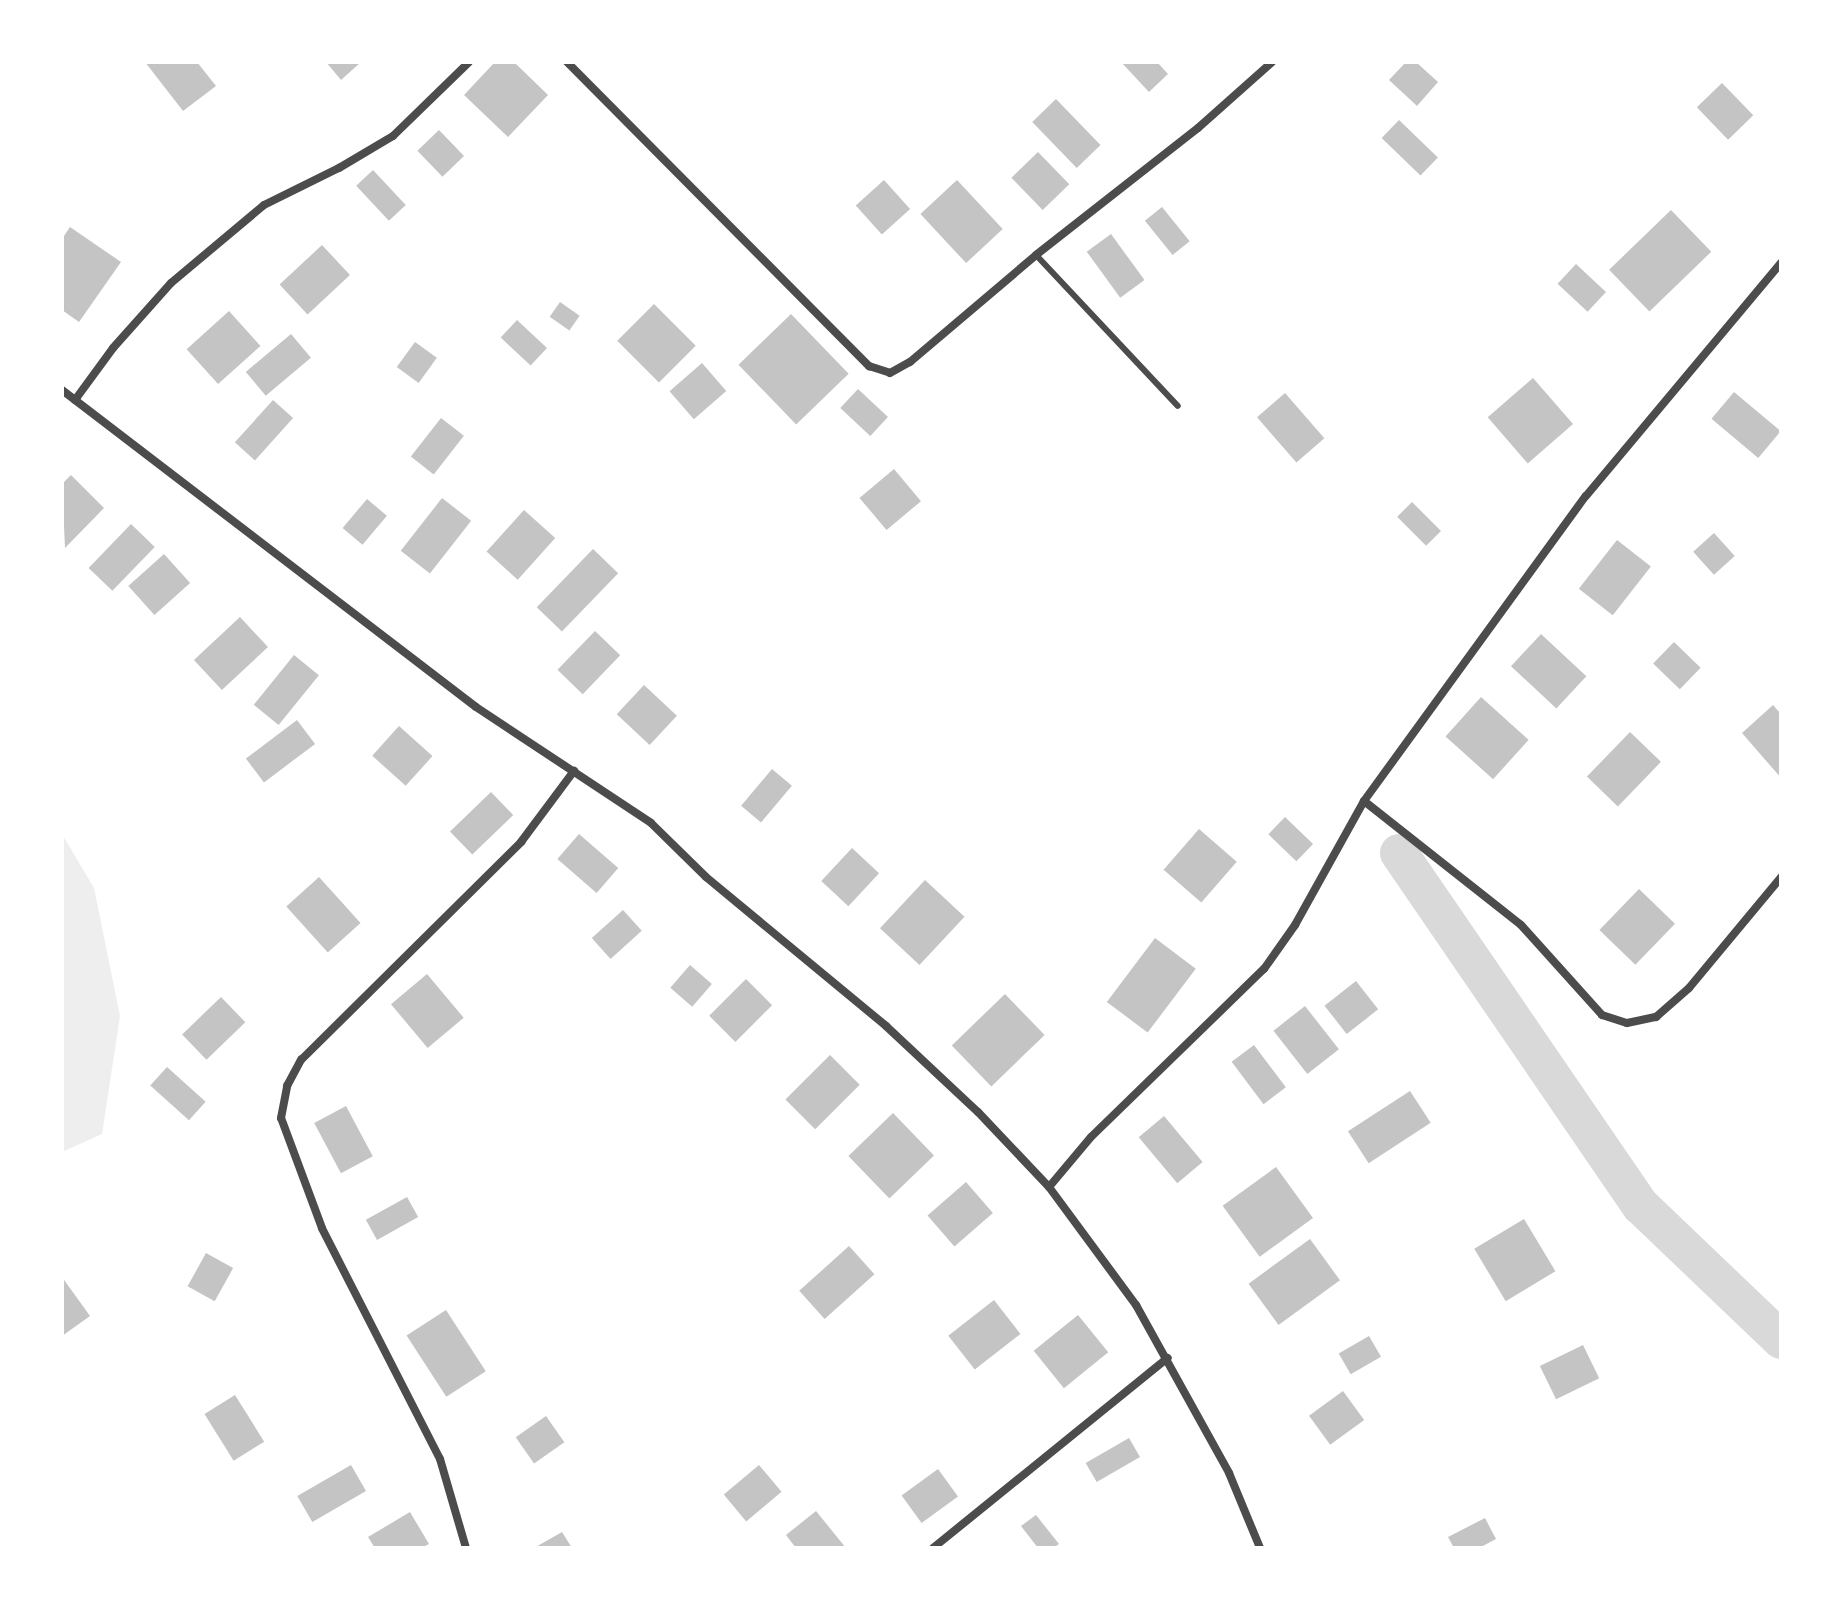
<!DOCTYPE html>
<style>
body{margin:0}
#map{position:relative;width:1843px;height:1610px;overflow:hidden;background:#fff;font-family:"Fira Sans",sans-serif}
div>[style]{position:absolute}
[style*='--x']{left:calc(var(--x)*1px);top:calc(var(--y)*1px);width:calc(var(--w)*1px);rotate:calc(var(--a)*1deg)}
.green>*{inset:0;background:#eee}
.canal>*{height:38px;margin:-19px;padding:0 19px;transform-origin:19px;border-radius:19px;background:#d9d9d9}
.building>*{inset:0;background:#c4c4c4;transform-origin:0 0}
.service>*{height:6px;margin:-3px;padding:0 3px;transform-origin:3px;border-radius:3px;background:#4c4c4c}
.minor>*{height:8px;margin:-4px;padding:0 4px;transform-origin:4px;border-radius:4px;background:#4c4c4c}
span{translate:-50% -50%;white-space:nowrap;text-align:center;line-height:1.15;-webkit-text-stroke:8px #fff;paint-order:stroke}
.frame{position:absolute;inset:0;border:64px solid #fff;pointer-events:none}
</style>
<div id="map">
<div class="green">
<div style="clip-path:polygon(62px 834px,94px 888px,120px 1016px,102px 1134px,62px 1152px)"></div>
</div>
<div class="canal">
<div style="--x:1399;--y:853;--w:428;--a:55.6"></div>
<div style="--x:1641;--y:1206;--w:194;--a:43.7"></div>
</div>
<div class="building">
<div style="clip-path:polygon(145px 62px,197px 62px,216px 86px,183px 111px)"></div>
<div style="clip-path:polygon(326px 62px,361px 62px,341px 80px)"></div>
<div style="clip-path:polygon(495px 62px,514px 62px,548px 95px,508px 137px,464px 95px)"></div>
<div style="clip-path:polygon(1121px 62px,1157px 62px,1168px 74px,1149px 92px)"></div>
<div style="clip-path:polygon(1406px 62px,1416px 62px,1438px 82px,1417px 106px,1389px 80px)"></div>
<div style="left:1722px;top:83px;width:45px;height:35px;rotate:46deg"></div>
<div style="left:1056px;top:99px;width:64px;height:33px;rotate:46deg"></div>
<div style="left:1399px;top:120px;width:54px;height:25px;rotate:44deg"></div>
<div style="left:439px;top:130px;width:36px;height:30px;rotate:46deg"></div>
<div style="left:1038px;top:152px;width:45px;height:37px;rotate:46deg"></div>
<div style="left:373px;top:170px;width:48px;height:23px;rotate:47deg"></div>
<div style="left:884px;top:180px;width:39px;height:38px;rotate:48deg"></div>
<div style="left:957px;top:180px;width:67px;height:50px;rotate:47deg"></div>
<div style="left:1162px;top:207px;width:44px;height:22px;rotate:51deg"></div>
<div style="left:1671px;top:210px;width:58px;height:86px;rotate:46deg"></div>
<div style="clip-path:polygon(70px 227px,121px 262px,79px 322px,62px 310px,62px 239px)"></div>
<div style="left:1111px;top:234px;width:57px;height:30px;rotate:54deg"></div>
<div style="left:322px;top:245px;width:41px;height:58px;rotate:47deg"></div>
<div style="left:1576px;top:264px;width:41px;height:27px;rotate:43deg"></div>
<div style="left:560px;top:302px;width:24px;height:18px;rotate:35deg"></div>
<div style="left:654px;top:304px;width:59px;height:52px;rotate:45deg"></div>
<div style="left:229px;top:311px;width:47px;height:57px;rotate:48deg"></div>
<div style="left:791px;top:314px;width:83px;height:73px;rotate:46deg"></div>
<div style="left:517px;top:320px;width:41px;height:24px;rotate:43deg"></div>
<div style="left:291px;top:334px;width:31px;height:59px;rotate:50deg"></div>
<div style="left:415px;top:342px;width:27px;height:31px;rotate:36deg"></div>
<div style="left:702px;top:363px;width:37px;height:43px;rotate:49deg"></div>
<div style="left:1533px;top:378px;width:61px;height:60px;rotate:49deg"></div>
<div style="left:858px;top:389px;width:41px;height:26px;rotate:43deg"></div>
<div style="left:1734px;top:392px;width:61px;height:35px;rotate:40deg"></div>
<div style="left:1285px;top:393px;width:60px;height:37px;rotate:49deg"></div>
<div style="left:273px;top:400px;width:27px;height:57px;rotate:42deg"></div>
<div style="left:441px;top:418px;width:29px;height:49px;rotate:38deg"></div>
<div style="left:894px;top:469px;width:42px;height:45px;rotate:50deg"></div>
<div style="clip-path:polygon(71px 475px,104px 508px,65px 548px,62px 484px)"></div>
<div style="left:442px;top:498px;width:37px;height:67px;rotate:38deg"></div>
<div style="left:367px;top:499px;width:26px;height:38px;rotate:40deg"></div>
<div style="left:1412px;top:502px;width:41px;height:21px;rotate:45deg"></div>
<div style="left:524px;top:510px;width:42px;height:56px;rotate:42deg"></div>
<div style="left:131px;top:524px;width:33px;height:61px;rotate:44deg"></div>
<div style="left:1714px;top:533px;width:31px;height:28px;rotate:48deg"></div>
<div style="left:1617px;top:540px;width:43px;height:62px;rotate:38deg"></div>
<div style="left:593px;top:549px;width:35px;height:81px;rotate:44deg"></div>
<div style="left:164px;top:554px;width:39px;height:48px;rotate:48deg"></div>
<div style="left:240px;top:617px;width:41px;height:63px;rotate:47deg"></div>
<div style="left:595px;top:631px;width:35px;height:54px;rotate:44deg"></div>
<div style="left:1541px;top:634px;width:62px;height:44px;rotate:43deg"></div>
<div style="left:1674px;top:642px;width:37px;height:30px;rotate:44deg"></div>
<div style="left:294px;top:655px;width:32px;height:64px;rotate:39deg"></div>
<div style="left:644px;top:685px;width:45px;height:40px;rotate:43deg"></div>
<div style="left:1481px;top:697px;width:64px;height:53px;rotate:42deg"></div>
<div style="clip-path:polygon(1773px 705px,1781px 714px,1781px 778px,1742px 733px)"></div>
<div style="left:297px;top:720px;width:30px;height:64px;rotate:53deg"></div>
<div style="left:399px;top:726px;width:45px;height:40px;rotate:42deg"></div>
<div style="left:1630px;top:732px;width:43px;height:62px;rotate:44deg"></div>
<div style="left:772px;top:769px;width:26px;height:48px;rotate:40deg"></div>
<div style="left:491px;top:792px;width:32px;height:57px;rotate:46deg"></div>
<div style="left:1285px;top:817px;width:39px;height:24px;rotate:44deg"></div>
<div style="left:1199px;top:829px;width:50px;height:54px;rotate:41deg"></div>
<div style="left:579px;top:834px;width:52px;height:33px;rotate:41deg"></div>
<div style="left:852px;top:848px;width:37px;height:45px;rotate:43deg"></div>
<div style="left:319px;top:877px;width:62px;height:44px;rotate:48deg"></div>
<div style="left:925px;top:880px;width:54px;height:66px;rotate:43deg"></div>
<div style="left:1639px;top:889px;width:50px;height:57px;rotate:44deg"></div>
<div style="left:623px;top:910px;width:28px;height:42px;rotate:48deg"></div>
<div style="left:1155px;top:938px;width:51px;height:80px;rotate:37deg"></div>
<div style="left:690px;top:965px;width:29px;height:30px;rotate:41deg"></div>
<div style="left:427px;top:974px;width:57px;height:47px;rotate:50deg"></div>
<div style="left:746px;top:979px;width:37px;height:52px;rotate:45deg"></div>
<div style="left:1356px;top:981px;width:36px;height:40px;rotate:52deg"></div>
<div style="left:1005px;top:994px;width:57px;height:74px;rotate:46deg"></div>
<div style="left:221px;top:997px;width:35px;height:54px;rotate:46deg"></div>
<div style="left:1305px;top:1006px;width:55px;height:40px;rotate:52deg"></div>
<div style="left:1254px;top:1045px;width:53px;height:28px;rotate:53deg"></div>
<div style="left:830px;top:1055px;width:42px;height:63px;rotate:45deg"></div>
<div style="left:167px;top:1067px;width:52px;height:25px;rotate:42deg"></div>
<div style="left:1410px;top:1091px;width:38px;height:74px;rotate:57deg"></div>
<div style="left:346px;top:1106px;width:57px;height:36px;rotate:62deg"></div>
<div style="left:893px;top:1113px;width:59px;height:62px;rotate:46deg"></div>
<div style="left:1164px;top:1116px;width:60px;height:33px;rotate:50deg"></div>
<div style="left:1276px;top:1167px;width:63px;height:66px;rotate:54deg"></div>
<div style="left:966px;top:1182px;width:41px;height:51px;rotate:49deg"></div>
<div style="left:407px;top:1197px;width:23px;height:47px;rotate:61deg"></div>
<div style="left:1524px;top:1219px;width:61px;height:58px;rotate:59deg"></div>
<div style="left:1310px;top:1239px;width:51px;height:76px;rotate:54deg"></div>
<div style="left:849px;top:1246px;width:38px;height:67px;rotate:48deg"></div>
<div style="left:206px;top:1253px;width:31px;height:38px;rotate:29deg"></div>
<div style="clip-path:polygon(62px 1277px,90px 1316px,62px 1336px)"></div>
<div style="left:994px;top:1300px;width:43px;height:58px;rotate:52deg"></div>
<div style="left:446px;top:1310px;width:73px;height:47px;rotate:57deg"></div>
<div style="left:1078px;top:1315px;width:48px;height:57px;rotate:51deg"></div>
<div style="left:1369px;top:1336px;width:24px;height:35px;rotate:60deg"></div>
<div style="left:1583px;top:1345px;width:37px;height:48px;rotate:64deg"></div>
<div style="left:1343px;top:1391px;width:36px;height:42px;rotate:54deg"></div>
<div style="left:235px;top:1395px;width:55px;height:36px;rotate:58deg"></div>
<div style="left:546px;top:1416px;width:32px;height:37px;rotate:55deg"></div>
<div style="left:1129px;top:1438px;width:22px;height:50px;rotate:60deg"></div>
<div style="left:351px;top:1465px;width:30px;height:62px;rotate:60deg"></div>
<div style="left:759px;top:1465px;width:35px;height:46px;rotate:50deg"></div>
<div style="left:938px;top:1469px;width:34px;height:45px;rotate:54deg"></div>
<div style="clip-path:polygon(816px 1511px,846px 1548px,796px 1548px,786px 1535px)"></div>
<div style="clip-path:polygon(410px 1512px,429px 1544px,421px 1548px,375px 1548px,368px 1537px)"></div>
<div style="clip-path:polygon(1036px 1515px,1059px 1544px,1053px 1548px,1038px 1548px,1021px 1526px)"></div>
<div style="clip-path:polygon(1485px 1518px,1496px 1539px,1479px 1548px,1454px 1548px,1448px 1537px)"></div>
<div style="clip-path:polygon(562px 1532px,572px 1548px,534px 1548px)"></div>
</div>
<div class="service">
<div style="--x:1036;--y:255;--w:207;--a:46.8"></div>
</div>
<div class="minor">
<div style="--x:567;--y:62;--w:429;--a:45.2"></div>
<div style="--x:869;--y:366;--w:22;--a:18"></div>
<div style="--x:890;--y:373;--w:23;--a:-29"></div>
<div style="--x:910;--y:362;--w:165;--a:-40.3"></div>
<div style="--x:1036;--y:255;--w:206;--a:-38.1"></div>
<div style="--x:1198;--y:128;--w:99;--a:-41.7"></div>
<div style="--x:62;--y:390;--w:521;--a:37.44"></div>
<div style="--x:476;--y:707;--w:210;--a:33.5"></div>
<div style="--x:651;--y:823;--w:77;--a:44.5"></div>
<div style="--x:706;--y:877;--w:234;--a:39.6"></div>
<div style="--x:886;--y:1026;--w:126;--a:43.1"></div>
<div style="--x:978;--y:1112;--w:103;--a:46.6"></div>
<div style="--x:1049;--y:1187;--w:147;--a:53.6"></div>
<div style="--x:1136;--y:1305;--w:192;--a:61"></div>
<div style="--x:1229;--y:1473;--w:81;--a:67.5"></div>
<div style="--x:75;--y:400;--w:64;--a:-53.8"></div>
<div style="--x:113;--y:348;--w:87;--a:-48.3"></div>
<div style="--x:171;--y:283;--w:121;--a:-40"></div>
<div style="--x:264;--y:205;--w:84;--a:-26.3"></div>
<div style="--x:339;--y:168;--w:63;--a:-30.7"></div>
<div style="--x:393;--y:136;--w:106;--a:-44.2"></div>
<div style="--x:1364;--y:801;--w:200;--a:38.3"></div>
<div style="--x:1521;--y:925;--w:121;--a:48"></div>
<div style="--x:1602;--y:1015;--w:26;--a:18"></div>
<div style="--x:1627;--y:1023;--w:30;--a:-12"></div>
<div style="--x:1656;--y:1017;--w:44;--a:-41.3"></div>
<div style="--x:1689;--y:988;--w:144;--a:-50.3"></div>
<div style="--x:1049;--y:1187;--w:65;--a:-50"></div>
<div style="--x:1091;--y:1137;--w:241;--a:-44.2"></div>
<div style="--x:1264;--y:969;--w:54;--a:-54.8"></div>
<div style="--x:1295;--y:925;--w:142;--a:-60.9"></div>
<div style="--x:1364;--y:801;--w:377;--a:-54"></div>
<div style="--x:1586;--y:496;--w:304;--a:-50.1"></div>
<div style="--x:466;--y:1548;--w:93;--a:-106.3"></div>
<div style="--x:440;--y:1459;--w:259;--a:-117.1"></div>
<div style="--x:322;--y:1228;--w:117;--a:-110.4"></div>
<div style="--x:281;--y:1118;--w:33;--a:-79"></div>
<div style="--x:287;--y:1086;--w:30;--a:-62"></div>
<div style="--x:301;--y:1060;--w:310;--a:-44.7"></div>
<div style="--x:521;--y:842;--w:89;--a:-53.3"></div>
<div style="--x:933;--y:1548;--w:302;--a:-39"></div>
</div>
<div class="frame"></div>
</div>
